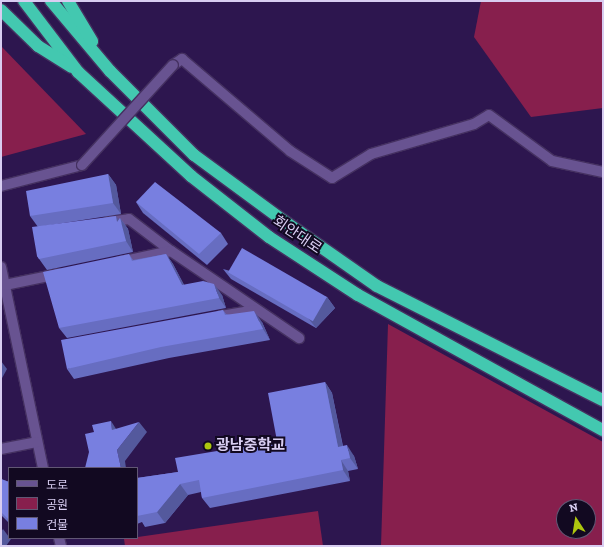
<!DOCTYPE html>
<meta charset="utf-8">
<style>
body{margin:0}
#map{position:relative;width:604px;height:547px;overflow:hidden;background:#2d164f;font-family:"Zilla Slab","Noto Sans KR",serif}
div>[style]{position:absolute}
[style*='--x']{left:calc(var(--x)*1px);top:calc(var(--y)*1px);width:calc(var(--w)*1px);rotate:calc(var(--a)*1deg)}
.green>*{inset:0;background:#871f4d}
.roads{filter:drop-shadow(1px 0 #453161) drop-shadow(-1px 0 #453161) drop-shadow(0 1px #453161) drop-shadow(0 -1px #453161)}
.minor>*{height:10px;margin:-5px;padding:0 5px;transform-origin:5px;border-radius:5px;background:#685391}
.highway>*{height:12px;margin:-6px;padding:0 6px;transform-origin:6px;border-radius:6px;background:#43c8b0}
.bridges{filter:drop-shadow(1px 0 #453161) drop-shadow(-1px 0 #453161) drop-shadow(0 1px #453161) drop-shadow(0 -1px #453161)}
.minor-bridge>*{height:10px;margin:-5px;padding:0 5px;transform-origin:5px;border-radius:5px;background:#685391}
.wall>*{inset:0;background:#676dc1}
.shaded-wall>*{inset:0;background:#54599d}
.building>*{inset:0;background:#787fe0;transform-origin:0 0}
.dots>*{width:11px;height:11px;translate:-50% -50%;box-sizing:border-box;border:2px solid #120921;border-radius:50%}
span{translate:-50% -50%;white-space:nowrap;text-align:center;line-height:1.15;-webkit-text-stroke:4px #120921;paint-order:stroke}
.street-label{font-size:15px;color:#d8cdf1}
.poi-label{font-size:15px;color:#d8cdf1;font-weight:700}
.left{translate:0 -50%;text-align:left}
.frame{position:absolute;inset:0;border:2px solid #d8cdf1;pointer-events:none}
.legend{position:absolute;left:8px;top:467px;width:130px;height:72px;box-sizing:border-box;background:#120921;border:1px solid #615774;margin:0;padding:5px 7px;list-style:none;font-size:12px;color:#d8cdf1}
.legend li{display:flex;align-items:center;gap:8px;height:20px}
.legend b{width:20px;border:1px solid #615774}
.north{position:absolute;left:556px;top:499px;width:40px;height:40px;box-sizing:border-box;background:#120921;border:1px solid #615774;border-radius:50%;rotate:348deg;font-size:11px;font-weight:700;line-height:16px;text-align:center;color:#d8cdf1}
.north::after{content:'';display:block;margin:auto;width:14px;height:18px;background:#adc60f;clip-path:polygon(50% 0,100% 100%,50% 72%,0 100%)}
</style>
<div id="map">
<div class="green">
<div style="clip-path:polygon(481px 1px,603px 1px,603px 108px,531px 117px,474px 37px)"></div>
<div style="clip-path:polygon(1px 46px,86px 134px,1px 157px)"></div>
<div style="clip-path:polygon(evenodd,388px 324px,603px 442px,603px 546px,381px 546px,388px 324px,564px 507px,588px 507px,588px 531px,564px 531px,564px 507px)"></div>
<div style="clip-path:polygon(318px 511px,323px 546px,125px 546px,124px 539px)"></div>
</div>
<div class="roads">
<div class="minor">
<div style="--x:173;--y:65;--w:11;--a:-34"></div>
<div style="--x:182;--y:59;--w:142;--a:40.4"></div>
<div style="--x:290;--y:151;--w:50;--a:32.7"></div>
<div style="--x:332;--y:178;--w:46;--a:-31.6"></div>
<div style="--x:371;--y:154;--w:107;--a:-16.2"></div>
<div style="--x:474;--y:124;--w:17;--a:-31"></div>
<div style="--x:489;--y:115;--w:78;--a:36.1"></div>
<div style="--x:552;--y:161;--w:52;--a:12.2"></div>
<div style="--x:1;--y:186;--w:84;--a:-14.5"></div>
<div style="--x:108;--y:222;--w:21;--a:-8"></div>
<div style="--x:129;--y:219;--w:53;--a:37.3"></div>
<div style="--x:120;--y:262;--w:52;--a:-12.2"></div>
<div style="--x:171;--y:251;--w:155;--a:34.2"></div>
<div style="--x:1;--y:267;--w:205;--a:78.2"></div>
<div style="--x:5;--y:285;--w:54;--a:-11.7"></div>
<div style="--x:221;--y:316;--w:34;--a:-10"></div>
<div style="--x:1;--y:449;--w:36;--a:-11"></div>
<div style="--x:59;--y:538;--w:8;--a:76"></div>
</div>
<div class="highway">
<div style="--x:24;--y:1;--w:89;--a:52.7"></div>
<div style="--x:78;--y:72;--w:154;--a:42.6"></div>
<div style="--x:191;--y:176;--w:99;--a:38"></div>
<div style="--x:269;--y:237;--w:106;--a:33.1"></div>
<div style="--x:358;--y:295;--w:280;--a:28.9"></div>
<div style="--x:51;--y:1;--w:92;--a:49.9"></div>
<div style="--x:110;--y:71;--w:119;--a:45"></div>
<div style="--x:194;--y:155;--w:112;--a:36.3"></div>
<div style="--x:284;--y:221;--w:113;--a:35"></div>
<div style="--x:377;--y:286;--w:253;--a:26.8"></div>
<div style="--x:68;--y:1;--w:47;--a:59"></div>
<div style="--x:1;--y:10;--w:52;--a:44.2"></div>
<div style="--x:38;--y:46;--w:39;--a:32"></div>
</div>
</div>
<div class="bridges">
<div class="minor-bridge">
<div style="--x:82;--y:165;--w:135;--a:-47.7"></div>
</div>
</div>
<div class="wall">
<div style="clip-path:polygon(108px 174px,116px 185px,121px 214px,38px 227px,30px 216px)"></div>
<div style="clip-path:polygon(136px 202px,221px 233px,228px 244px,207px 265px,143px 213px)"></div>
<div style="clip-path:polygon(120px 218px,128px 229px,133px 252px,47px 270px,37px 256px,119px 220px)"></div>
<div style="clip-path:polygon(129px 254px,133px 260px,166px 254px,173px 264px,184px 285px,222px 295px,226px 308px,67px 338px,59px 328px)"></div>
<div style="clip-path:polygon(223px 269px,327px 297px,335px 308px,316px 328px,231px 279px)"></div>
<div style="clip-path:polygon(223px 310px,226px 314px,262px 322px,270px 340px,169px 358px,74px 379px,67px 369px)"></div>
<div style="clip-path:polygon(325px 382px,332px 393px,343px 446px,354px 456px,358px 469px,348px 471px,350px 481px,210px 508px,202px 498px,201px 492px,188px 495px,165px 523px,145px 527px,142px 522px,137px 524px,137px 478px,178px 472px,277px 441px)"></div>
<div style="clip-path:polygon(1px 479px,9px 482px,9px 523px,1px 515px)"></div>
</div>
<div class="shaded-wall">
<div style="clip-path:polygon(108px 174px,116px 185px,121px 214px,113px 203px)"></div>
<div style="clip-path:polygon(116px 216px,122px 224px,120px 218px,128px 229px,133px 252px,126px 241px,117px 222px)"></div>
<div style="clip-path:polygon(166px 254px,173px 264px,190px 296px,182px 285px)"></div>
<div style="clip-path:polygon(214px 284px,222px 295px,226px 308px,219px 298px)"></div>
<div style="clip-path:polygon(327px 297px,335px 308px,316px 328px,308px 318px)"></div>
<div style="clip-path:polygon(254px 311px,262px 322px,270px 340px,263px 329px)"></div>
<div style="clip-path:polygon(1px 361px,7px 369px,1px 380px)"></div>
<div style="clip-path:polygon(325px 382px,332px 393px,345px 458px,338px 447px)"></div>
<div style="clip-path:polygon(111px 421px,118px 432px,112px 430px)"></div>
<div style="clip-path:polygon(139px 422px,147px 432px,125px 461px,126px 468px,121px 468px,117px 450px)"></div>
<div style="clip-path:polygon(347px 445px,354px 456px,358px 469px,350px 458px)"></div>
<div style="clip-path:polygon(341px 460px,348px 471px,350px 481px,343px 470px)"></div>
<div style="clip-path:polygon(180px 484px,188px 495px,165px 523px,157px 512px)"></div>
<div style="clip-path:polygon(3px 529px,9px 537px,9px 538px,11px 539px,6px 546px,1px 546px,1px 532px)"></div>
</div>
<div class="building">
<div style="clip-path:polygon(108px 174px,113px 203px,30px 216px,26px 191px)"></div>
<div style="clip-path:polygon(155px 182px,221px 233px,199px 254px,136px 202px)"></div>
<div style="clip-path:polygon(116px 216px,117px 222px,120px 218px,126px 241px,39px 259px,37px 256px,32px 227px)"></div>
<div style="left:242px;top:248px;width:98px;height:28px;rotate:30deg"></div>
<div style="clip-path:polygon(129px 254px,132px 261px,166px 254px,182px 285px,203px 281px,214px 284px,219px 298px,59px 328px,43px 272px)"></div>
<div style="clip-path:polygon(223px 310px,225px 315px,254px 311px,263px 329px,161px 347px,67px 369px,61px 340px)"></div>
<div style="clip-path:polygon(325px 382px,338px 447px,347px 445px,350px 458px,341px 460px,343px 470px,202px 498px,199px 480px,180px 484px,157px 512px,137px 516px,137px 478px,178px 472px,175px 458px,277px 441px,268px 393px)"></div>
<div style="clip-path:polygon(111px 421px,112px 430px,139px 422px,117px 450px,121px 468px,85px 468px,89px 452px,85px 434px,94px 432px,92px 425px)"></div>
<div style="clip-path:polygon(1px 479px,9px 482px,9px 520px,1px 512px)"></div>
</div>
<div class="dots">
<div style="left:208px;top:446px;background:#adc60f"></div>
</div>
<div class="street-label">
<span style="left:297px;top:235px;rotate:34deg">회안대로</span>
</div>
<div class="poi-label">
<span class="left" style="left:216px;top:446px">광남중학교</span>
</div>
<div class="frame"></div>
<ul class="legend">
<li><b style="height:5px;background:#685391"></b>도로</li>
<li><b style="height:11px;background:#871f4d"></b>공원</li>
<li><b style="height:11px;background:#787fe0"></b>건물</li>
</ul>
<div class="north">N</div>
</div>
